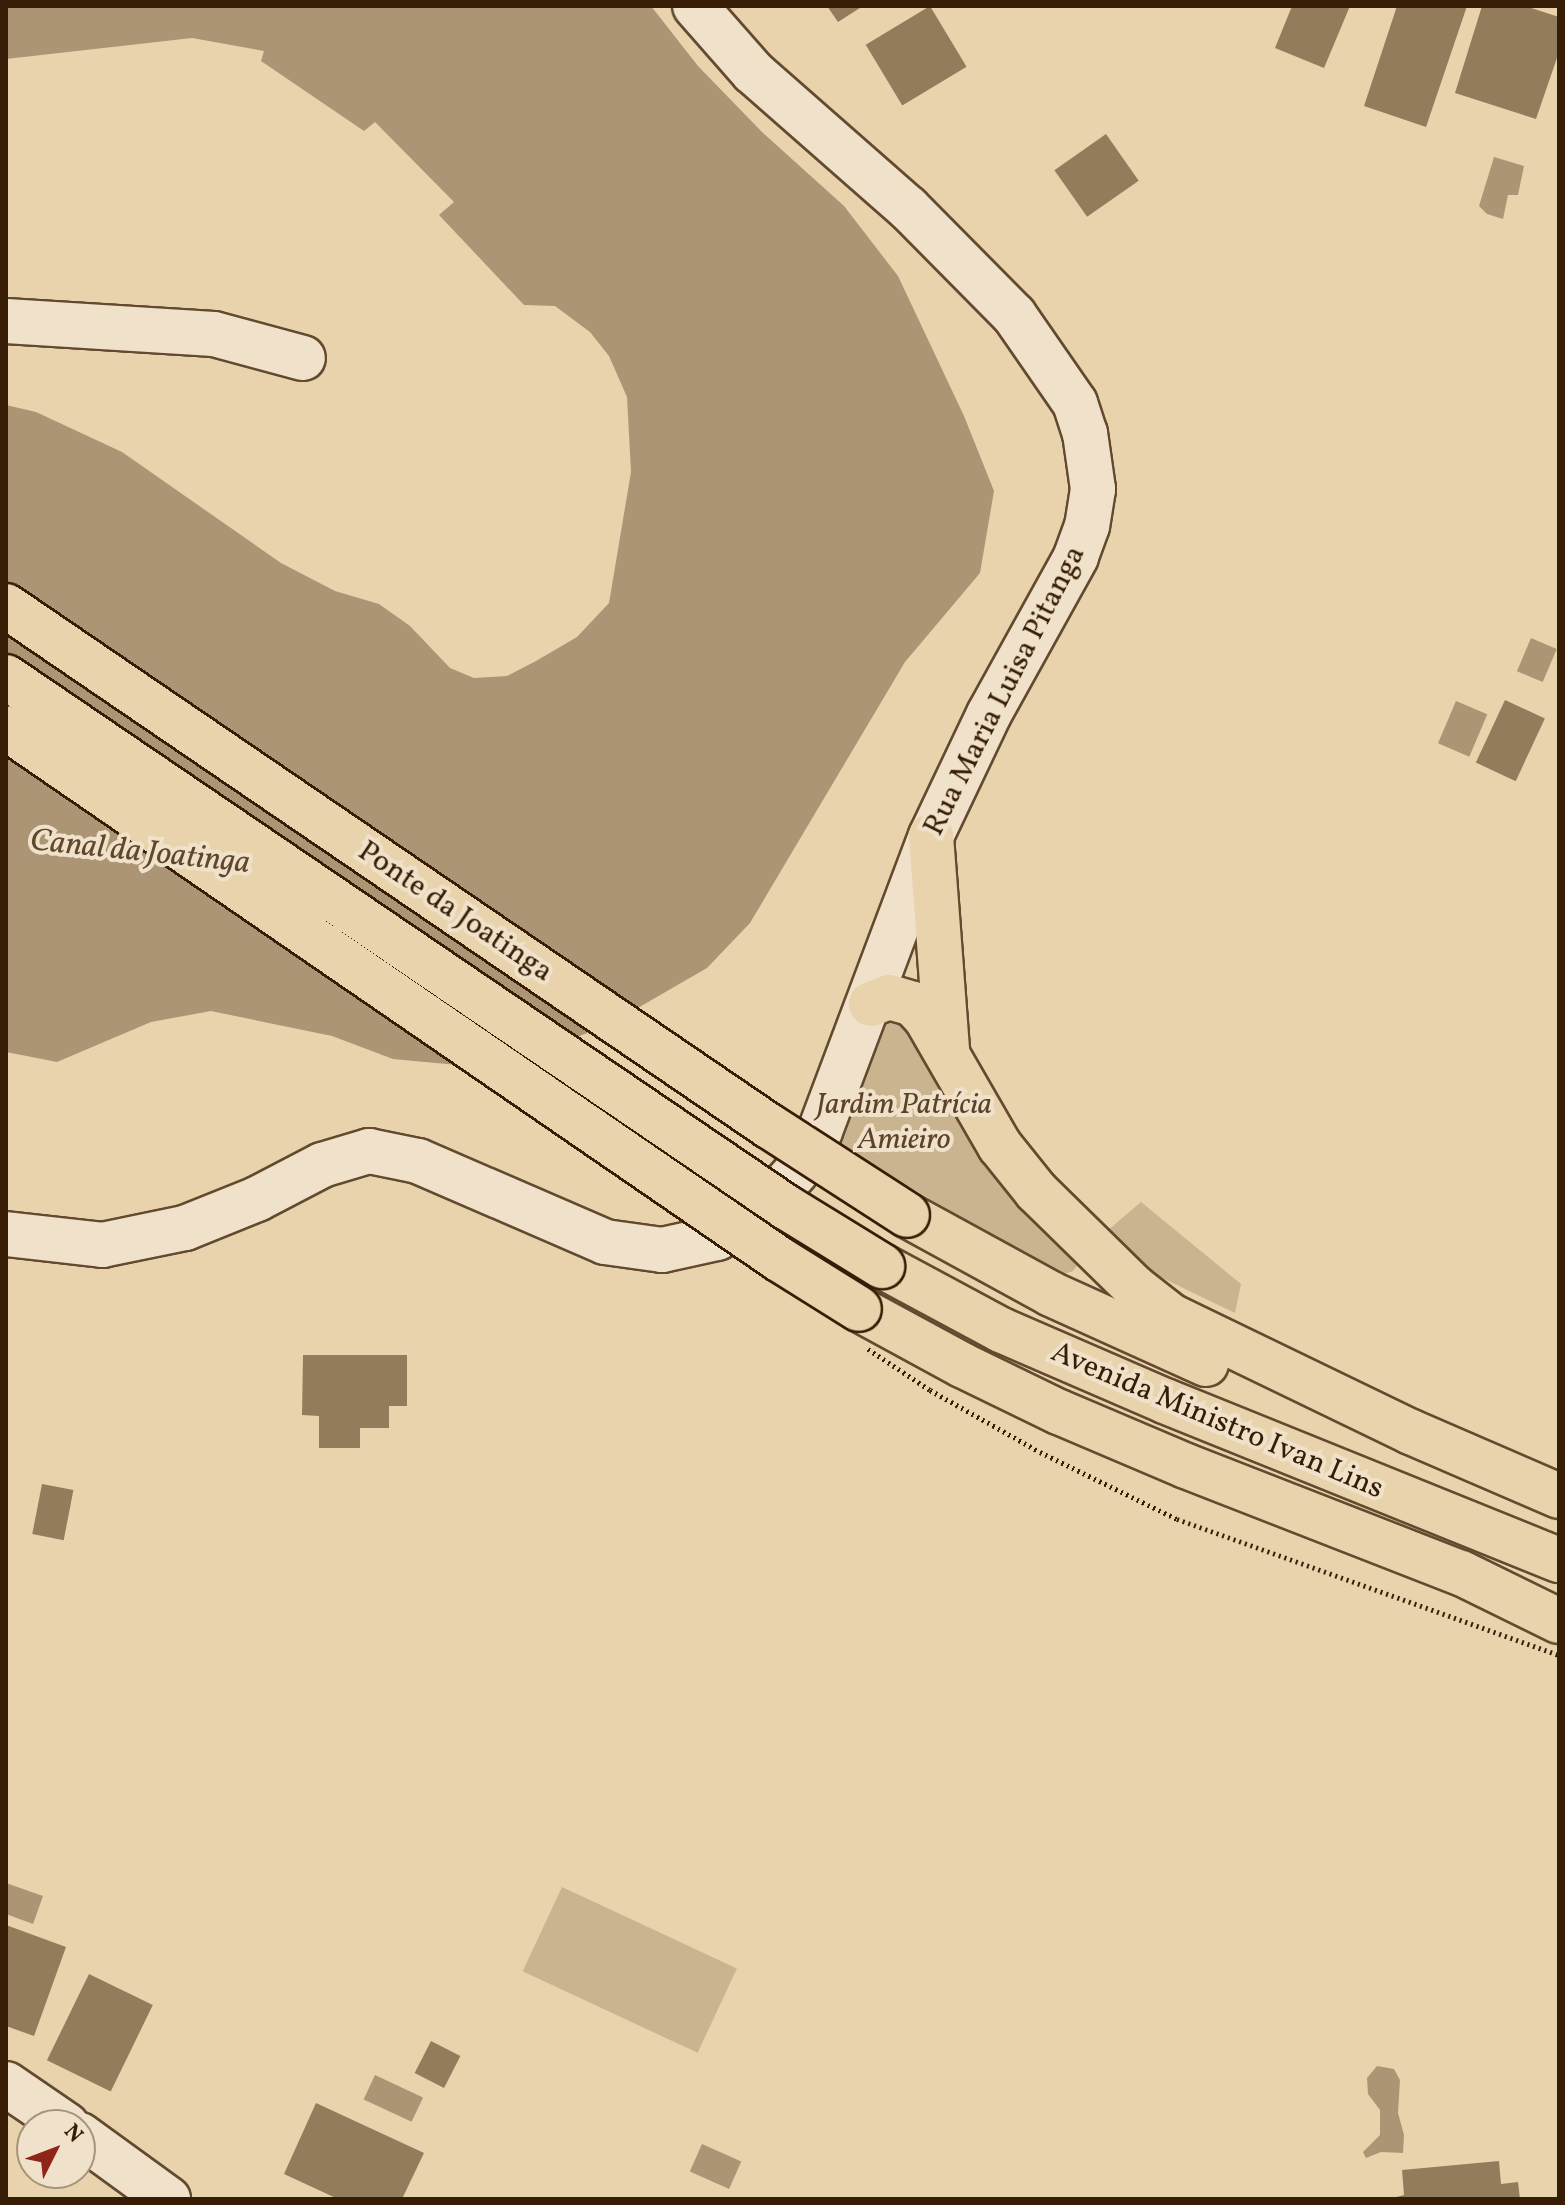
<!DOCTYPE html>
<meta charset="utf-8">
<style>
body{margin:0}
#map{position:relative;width:1565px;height:2205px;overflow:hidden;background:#e8d3ad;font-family:Vollkorn,serif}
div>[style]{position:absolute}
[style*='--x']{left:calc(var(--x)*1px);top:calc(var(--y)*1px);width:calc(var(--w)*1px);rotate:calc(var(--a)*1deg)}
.green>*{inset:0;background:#cab490;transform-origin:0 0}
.water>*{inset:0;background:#ac9574;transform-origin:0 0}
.building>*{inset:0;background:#937c5c;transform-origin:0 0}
.roads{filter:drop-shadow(2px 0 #634a2f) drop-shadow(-2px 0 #634a2f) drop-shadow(0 2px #634a2f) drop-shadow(0 -2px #634a2f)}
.minor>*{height:44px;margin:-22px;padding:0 22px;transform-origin:22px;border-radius:22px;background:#f0e2ca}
.tertiary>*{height:44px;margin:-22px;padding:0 22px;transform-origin:22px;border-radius:22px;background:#f0e2ca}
.trunk>*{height:44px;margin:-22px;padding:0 22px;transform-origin:22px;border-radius:22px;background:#e8d3ad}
.path-bridge>*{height:5px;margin-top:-2.5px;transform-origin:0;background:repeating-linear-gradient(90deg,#371d05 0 2px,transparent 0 6px)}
.bridges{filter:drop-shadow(2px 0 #371d05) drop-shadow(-2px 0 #371d05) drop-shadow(0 2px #371d05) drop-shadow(0 -2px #371d05)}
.trunk-bridge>*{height:44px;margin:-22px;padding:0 22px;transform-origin:22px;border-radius:22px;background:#e8d3ad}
span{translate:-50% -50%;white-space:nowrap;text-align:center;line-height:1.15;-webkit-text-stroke:8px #f0e2ca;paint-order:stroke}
.street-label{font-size:30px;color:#371d05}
.park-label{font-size:30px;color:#5c4328;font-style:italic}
.water-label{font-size:32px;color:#60472c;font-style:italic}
.frame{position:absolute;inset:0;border:8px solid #371d05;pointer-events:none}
.north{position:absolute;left:16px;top:2109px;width:80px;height:80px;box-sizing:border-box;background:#f0e2ca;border:2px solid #a6937b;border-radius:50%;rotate:48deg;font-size:22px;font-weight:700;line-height:32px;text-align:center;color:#371d05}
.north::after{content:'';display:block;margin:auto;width:28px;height:36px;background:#8f2418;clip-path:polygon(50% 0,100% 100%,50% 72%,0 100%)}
</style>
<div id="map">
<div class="green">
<div style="clip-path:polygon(898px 1011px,1063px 1245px,1077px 1266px,1073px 1271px,1064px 1274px,992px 1236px,841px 1146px,889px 1013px)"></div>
<div style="clip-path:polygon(1141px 1202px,1241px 1284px,1235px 1313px,1152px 1273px,1107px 1231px)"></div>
<div style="left:562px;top:1887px;width:193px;height:93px;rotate:25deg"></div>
</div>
<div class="water">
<div style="clip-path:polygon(6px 6px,651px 6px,698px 66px,762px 132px,844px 206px,898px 276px,964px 416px,994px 491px,980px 573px,905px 662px,750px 923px,707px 968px,610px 1024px,529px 1056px,479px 1067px,393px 1059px,332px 1036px,211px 1011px,151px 1022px,57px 1062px,6px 1052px,6px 405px,36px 412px,122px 452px,281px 563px,335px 591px,379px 604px,410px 626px,450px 668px,474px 678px,507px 676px,536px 661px,577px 637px,609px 603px,631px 472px,627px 397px,609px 356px,590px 332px,555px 306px,524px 305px,439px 215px,454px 202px,375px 122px,364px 131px,261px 61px,264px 51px,192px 38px,6px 59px)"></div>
<div style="clip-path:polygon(1494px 157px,1524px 166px,1518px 195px,1508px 195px,1503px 219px,1487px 214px,1479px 206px)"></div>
<div style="left:1531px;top:638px;width:28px;height:36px;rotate:23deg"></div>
<div style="left:1456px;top:701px;width:34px;height:46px;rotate:23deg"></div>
<div style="clip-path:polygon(6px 1883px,43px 1896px,33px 1924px,6px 1914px)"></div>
<div style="clip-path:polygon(1377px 2066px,1394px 2069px,1400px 2080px,1398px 2113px,1404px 2135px,1403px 2153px,1381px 2152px,1366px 2158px,1363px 2152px,1380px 2135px,1380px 2110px,1368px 2094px,1367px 2078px)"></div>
<div style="left:375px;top:2075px;width:53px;height:27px;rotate:25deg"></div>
<div style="left:702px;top:2144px;width:43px;height:30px;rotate:24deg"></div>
</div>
<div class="building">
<div style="clip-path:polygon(827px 6px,863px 6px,838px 22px)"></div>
<div style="left:930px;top:6px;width:71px;height:75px;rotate:59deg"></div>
<div style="clip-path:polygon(1292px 6px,1350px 6px,1324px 68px,1275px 48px)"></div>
<div style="clip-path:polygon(1397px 6px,1467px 6px,1426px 127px,1364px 106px)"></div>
<div style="clip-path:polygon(1482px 6px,1525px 6px,1559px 17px,1559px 52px,1536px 119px,1455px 93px)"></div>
<div style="left:1106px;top:134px;width:57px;height:63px;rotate:55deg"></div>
<div style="left:1505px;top:700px;width:44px;height:69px;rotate:25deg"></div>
<div style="clip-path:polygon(303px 1355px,407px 1355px,407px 1406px,389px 1406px,389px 1428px,360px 1428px,360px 1448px,319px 1448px,319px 1416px,302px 1415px)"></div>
<div style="left:42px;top:1484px;width:32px;height:51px;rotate:11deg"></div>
<div style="clip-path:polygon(6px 1925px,66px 1947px,34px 2036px,6px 2026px)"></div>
<div style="left:89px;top:1974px;width:71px;height:96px;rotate:26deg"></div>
<div style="left:431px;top:2041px;width:33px;height:36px;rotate:27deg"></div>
<div style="clip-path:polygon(316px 2103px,424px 2153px,402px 2199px,338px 2199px,284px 2174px)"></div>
<div style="clip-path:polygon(1499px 2161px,1501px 2184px,1518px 2182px,1520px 2199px,1389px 2199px,1404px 2195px,1402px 2170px)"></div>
</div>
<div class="roads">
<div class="minor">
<div style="--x:6;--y:321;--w:208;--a:3.6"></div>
<div style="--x:214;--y:334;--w:92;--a:15.1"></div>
<div style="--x:6;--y:1234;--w:97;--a:6.5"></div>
<div style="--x:102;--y:1245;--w:85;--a:-11.6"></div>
<div style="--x:185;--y:1228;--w:78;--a:-21.9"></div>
<div style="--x:257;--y:1199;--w:73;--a:-27.6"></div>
<div style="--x:322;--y:1165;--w:49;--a:-16.6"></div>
<div style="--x:369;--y:1151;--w:50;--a:11.5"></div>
<div style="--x:418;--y:1161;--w:204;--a:23.4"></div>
<div style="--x:605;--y:1242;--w:58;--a:8"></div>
<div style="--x:662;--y:1250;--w:56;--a:-12.3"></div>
<div style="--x:717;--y:1238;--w:30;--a:-30"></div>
<div style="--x:743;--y:1223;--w:40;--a:-40"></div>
<div style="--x:774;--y:1197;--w:33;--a:-49"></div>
<div style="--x:796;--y:1172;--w:48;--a:-59.7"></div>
<div style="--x:820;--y:1131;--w:315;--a:-69.4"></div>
<div style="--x:6;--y:2084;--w:73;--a:34.3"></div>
<div style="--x:80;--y:2135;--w:109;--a:36"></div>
</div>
<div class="tertiary">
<div style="--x:695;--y:6;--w:88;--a:48.7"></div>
<div style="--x:753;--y:72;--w:206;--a:41.3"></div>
<div style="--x:908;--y:208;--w:151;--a:45.3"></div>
<div style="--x:1014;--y:315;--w:107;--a:55.3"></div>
<div style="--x:1075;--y:403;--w:32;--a:72"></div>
<div style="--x:1085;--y:433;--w:57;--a:81.9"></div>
<div style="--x:1093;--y:489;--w:37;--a:99"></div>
<div style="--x:1087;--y:526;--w:33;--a:110"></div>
<div style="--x:1076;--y:557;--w:179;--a:119"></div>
<div style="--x:989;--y:714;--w:135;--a:115.4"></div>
</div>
<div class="trunk">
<div style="--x:931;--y:836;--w:216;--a:85.7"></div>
<div style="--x:871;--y:1004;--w:19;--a:-21"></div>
<div style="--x:889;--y:997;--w:25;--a:16"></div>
<div style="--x:913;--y:1004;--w:19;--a:47"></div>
<div style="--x:926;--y:1018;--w:148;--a:60"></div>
<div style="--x:1000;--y:1146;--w:58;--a:51.3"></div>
<div style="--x:1036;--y:1191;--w:137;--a:44.4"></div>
<div style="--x:1134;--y:1287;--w:47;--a:38.1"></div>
<div style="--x:1171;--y:1316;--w:267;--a:25.8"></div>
<div style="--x:1411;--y:1432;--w:161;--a:23.4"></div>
<div style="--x:907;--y:1215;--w:164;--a:28.7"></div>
<div style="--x:1051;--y:1294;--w:170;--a:24.3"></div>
<div style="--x:882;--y:1266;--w:135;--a:28.3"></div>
<div style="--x:1001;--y:1330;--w:179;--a:23.4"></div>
<div style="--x:1165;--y:1401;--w:425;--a:22"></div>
<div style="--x:859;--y:1309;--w:117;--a:28.5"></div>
<div style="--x:962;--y:1365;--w:108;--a:25.9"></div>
<div style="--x:1059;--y:1412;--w:138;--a:23"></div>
<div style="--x:1186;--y:1466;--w:295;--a:21.3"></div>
<div style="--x:1461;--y:1573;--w:109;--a:26.1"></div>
</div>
</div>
<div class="path-bridge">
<div style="--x:868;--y:1349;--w:74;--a:33.5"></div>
<div style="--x:930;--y:1390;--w:126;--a:29.4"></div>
<div style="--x:1040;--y:1452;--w:153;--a:26.1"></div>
<div style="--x:1177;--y:1519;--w:405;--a:19.6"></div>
</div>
<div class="bridges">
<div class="trunk-bridge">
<div style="--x:6;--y:606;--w:923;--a:34.28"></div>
<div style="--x:769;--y:1126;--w:164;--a:32.8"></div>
<div style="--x:6;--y:677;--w:943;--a:34.2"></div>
<div style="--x:786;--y:1207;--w:113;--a:31.6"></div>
<div style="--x:6;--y:728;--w:938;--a:34.49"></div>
<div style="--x:779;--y:1259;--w:94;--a:32"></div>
</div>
</div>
<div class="street-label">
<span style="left:1005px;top:691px;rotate:-63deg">Rua Maria Luisa Pitanga</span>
<span style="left:455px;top:912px;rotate:34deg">Ponte da Joatinga</span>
<span style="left:1217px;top:1421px;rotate:23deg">Avenida Ministro Ivan Lins</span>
</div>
<div class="park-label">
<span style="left:904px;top:1122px">Jardim Patrícia<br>Amieiro</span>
</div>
<div class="water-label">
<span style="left:140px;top:853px;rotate:6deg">Canal da Joatinga</span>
</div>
<div class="frame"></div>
<div class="north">N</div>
</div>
